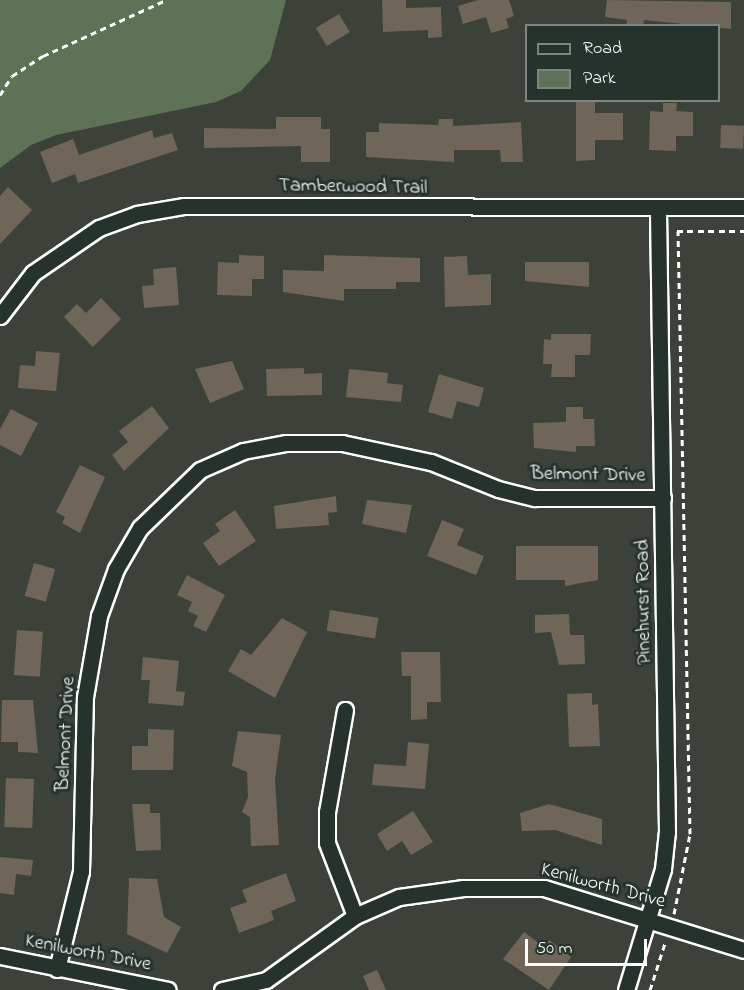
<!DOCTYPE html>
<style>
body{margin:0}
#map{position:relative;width:744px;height:990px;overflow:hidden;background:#3c423a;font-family:"Indie Flower",sans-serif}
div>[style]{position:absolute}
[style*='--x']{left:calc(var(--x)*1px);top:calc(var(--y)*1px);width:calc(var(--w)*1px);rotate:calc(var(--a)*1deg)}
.green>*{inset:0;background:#5e7356}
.building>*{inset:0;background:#6f6558;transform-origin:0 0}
.path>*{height:3px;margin-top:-1.5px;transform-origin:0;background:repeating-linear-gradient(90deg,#fff 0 6px,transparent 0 10.5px)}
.roads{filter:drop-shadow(2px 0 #fff) drop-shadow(-2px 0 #fff) drop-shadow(0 2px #fff) drop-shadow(0 -2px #fff)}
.street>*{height:15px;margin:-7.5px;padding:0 7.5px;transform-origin:7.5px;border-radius:7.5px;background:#26332d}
span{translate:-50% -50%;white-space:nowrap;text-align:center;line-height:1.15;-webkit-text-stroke:6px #26332d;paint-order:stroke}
.street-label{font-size:20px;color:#fff}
.legend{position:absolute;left:525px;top:24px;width:195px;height:78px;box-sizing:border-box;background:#26332d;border:2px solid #7d8581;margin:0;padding:8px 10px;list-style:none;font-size:18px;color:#fff}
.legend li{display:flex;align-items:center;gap:12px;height:30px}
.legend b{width:30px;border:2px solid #7d8581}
.scale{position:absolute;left:525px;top:939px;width:122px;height:27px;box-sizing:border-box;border:3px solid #fff;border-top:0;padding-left:8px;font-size:18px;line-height:21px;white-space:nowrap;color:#fff;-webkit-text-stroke:4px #26332d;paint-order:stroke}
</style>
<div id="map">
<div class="green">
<div style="clip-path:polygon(0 0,286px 0,270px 60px,241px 91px,216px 102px,56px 135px,31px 145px,0 168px)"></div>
</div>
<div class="building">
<div style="clip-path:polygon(382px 0,406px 0,406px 8px,441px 7px,442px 37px,428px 38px,428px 30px,383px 32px)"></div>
<div style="clip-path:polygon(478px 0,509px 0,514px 16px,506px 19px,509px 28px,491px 33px,486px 17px,463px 24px,458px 6px)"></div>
<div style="clip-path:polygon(607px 0,731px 2px,731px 29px,644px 20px,643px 26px,626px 26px,627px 20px,605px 17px)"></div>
<div style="left:339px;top:14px;width:21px;height:27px;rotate:59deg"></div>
<div style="clip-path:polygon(576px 101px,595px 101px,595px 113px,623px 113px,623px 140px,595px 140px,595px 160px,576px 161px)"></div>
<div style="clip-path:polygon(663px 103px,677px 103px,676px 111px,693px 112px,693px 136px,676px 136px,676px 151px,649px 150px,650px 111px,663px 112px)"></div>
<div style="clip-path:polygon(276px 117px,321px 117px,321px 129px,330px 129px,330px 162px,301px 162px,301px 146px,204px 148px,204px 128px,276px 129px)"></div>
<div style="clip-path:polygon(439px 119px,453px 119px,453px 126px,521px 122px,523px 162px,501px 162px,500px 150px,454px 150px,454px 162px,366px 157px,366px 132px,379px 132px,379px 123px,438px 125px)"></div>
<div style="left:721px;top:125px;width:23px;height:23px;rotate:2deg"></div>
<div style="clip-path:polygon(152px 130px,154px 138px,172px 133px,178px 150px,78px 183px,75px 174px,52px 183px,40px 152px,73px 139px,79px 155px)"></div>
<div style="clip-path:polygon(8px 187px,32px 210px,0 244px,0 196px)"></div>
<div style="clip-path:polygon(239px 255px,264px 256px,264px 279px,252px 279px,252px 296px,217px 295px,218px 262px,239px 263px)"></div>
<div style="clip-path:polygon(324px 255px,420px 258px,420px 282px,396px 282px,396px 289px,344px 289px,344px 301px,283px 292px,283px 270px,324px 271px)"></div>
<div style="clip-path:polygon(467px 256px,468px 275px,491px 274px,491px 305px,445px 307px,444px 257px)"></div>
<div style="clip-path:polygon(525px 262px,589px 262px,589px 287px,525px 281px)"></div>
<div style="clip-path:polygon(176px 267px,179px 305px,144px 308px,142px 286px,154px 285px,153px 269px)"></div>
<div style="clip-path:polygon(101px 298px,121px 319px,93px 347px,64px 317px,77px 304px,86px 313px)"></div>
<div style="clip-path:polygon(551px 334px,591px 334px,590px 355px,575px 355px,575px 377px,551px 377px,552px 364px,543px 364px,544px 339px,551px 340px)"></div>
<div style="clip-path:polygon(36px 351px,60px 353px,56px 391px,18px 388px,20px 365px,35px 366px)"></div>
<div style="clip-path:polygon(232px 361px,244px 389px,210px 403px,195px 369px)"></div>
<div style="clip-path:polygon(304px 368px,304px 374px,322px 373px,322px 395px,267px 396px,266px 369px)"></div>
<div style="clip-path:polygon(349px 369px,388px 373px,387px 383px,403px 385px,401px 402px,346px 397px)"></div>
<div style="clip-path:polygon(439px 374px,484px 388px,479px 407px,457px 401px,452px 419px,428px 412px)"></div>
<div style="clip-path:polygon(152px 406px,169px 428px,124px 471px,112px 455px,128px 442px,119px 431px)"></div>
<div style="clip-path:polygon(566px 407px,583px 407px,583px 419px,594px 419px,595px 446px,576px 446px,576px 452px,534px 448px,533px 423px,566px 422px)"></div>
<div style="clip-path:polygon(11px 409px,38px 423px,21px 456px,0 445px,0 429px)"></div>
<div style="clip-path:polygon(80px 465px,105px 477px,80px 533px,62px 523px,65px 517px,56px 512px)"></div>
<div style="clip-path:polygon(336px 496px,337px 512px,328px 513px,329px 525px,276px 529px,274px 506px)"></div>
<div style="clip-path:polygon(367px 500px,412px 505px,406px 533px,362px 524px)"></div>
<div style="clip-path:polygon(235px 510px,256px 541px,219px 566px,203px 543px,220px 531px,215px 524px)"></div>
<div style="clip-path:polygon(442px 520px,464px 529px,457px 545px,484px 556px,476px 575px,427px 556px)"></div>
<div style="clip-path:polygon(516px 546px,598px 546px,598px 580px,565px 586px,565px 580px,516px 580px)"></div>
<div style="left:34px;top:563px;width:22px;height:34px;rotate:16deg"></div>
<div style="clip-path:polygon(187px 575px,225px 595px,206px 632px,193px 626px,198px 616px,188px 611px,192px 602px,177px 595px)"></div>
<div style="left:330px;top:610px;width:49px;height:21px;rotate:9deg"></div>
<div style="clip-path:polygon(569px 614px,570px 635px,584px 635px,585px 664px,559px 665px,551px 632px,535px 633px,535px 615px)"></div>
<div style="clip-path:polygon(282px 618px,307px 632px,275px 698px,228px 671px,241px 649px,251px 655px)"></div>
<div style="left:17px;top:630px;width:26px;height:45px;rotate:4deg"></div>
<div style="clip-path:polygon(401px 652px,440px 652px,441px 702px,427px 702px,427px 719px,411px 720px,411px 676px,402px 676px)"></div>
<div style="clip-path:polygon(143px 657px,179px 661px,176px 691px,185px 692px,183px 706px,148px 703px,150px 680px,141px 680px)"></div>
<div style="clip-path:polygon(592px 693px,592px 705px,598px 704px,600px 746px,569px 747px,567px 694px)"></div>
<div style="clip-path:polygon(2px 700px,33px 700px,38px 753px,18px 752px,18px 742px,1px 742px)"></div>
<div style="clip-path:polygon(148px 729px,174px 730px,173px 770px,132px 770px,132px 746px,148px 746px)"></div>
<div style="clip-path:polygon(238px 731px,281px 735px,275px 779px,279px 845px,251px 846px,250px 817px,242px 812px,248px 797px,247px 772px,232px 766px)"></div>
<div style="clip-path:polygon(408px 742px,429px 744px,425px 789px,372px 785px,374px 764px,406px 766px)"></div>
<div style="left:6px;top:778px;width:28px;height:49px;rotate:2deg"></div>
<div style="clip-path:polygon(132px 804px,150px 804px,150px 813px,160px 813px,161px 850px,136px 851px)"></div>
<div style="clip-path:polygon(549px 804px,602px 819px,602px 845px,555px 830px,522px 831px,520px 813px)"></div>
<div style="clip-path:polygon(413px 811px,433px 842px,411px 855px,402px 841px,387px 851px,377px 834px)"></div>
<div style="clip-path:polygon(0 857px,33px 860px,31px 876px,16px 874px,14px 895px,0 893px)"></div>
<div style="clip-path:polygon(286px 873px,296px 901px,271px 911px,274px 920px,239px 933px,230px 908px,247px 902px,242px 890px)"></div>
<div style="clip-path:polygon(129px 878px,157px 879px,164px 917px,181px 927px,167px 953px,127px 934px)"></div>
<div style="clip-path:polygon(524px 932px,544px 947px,549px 940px,571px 957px,549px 990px,503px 959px)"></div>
<div style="clip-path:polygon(377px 970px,386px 990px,369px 990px,363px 976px)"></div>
</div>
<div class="path">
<div style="--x:0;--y:95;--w:22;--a:-58"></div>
<div style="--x:12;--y:76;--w:37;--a:-33"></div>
<div style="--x:43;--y:56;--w:135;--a:-24.5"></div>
<div style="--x:677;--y:231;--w:67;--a:0"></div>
<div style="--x:674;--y:914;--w:82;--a:-78.7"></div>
<div style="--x:690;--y:834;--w:603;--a:-91.14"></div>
<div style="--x:650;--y:990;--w:52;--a:-72.3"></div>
</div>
<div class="roads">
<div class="street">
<div style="--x:0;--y:316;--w:54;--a:-52.5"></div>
<div style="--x:33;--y:273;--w:80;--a:-34.3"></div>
<div style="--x:99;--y:228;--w:40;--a:-20.2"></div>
<div style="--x:137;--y:214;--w:48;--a:-9.7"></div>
<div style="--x:184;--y:206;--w:560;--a:0.1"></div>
<div style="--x:345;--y:710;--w:104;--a:100"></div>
<div style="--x:327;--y:812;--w:31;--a:90"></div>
<div style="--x:327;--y:843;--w:78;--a:69"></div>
<div style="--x:0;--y:956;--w:171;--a:11.4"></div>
<div style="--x:57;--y:969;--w:101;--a:-76.2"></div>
<div style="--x:81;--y:871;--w:174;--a:-88.7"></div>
<div style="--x:85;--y:697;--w:82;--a:-80.2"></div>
<div style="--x:99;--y:616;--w:50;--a:-70.1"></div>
<div style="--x:116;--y:569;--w:48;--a:-59.7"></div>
<div style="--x:140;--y:528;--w:83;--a:-44"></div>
<div style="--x:200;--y:470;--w:47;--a:-23.8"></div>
<div style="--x:243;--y:451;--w:44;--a:-10.5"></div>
<div style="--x:286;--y:443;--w:56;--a:0"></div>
<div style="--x:342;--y:443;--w:91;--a:12.1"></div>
<div style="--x:431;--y:462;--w:72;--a:21.9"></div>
<div style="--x:498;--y:489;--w:38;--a:14"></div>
<div style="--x:535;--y:498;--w:128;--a:0"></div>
<div style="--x:222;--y:990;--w:45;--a:-12.8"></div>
<div style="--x:266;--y:980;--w:110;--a:-35.7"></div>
<div style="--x:355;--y:916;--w:48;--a:-23.4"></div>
<div style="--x:399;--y:897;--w:65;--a:-8"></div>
<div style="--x:463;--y:888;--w:81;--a:0"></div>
<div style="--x:544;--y:888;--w:209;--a:17.2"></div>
<div style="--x:626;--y:990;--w:127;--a:-73"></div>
<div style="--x:663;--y:869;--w:37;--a:-84"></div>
<div style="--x:667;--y:832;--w:624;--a:-90.83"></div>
</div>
</div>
<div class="street-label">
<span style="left:353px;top:187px;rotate:1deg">Tamberwood Trail</span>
<span style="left:588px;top:475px;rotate:1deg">Belmont Drive</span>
<span style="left:644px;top:602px;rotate:-91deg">Pinehurst Road</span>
<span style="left:66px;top:734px;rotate:-87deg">Belmont Drive</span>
<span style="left:603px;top:886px;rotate:15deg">Kenilworth Drive</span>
<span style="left:88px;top:953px;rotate:11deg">Kenilworth Drive</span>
</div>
<ul class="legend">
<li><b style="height:8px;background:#26332d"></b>Road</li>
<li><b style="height:16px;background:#5e7356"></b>Park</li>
</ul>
<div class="scale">50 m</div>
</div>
